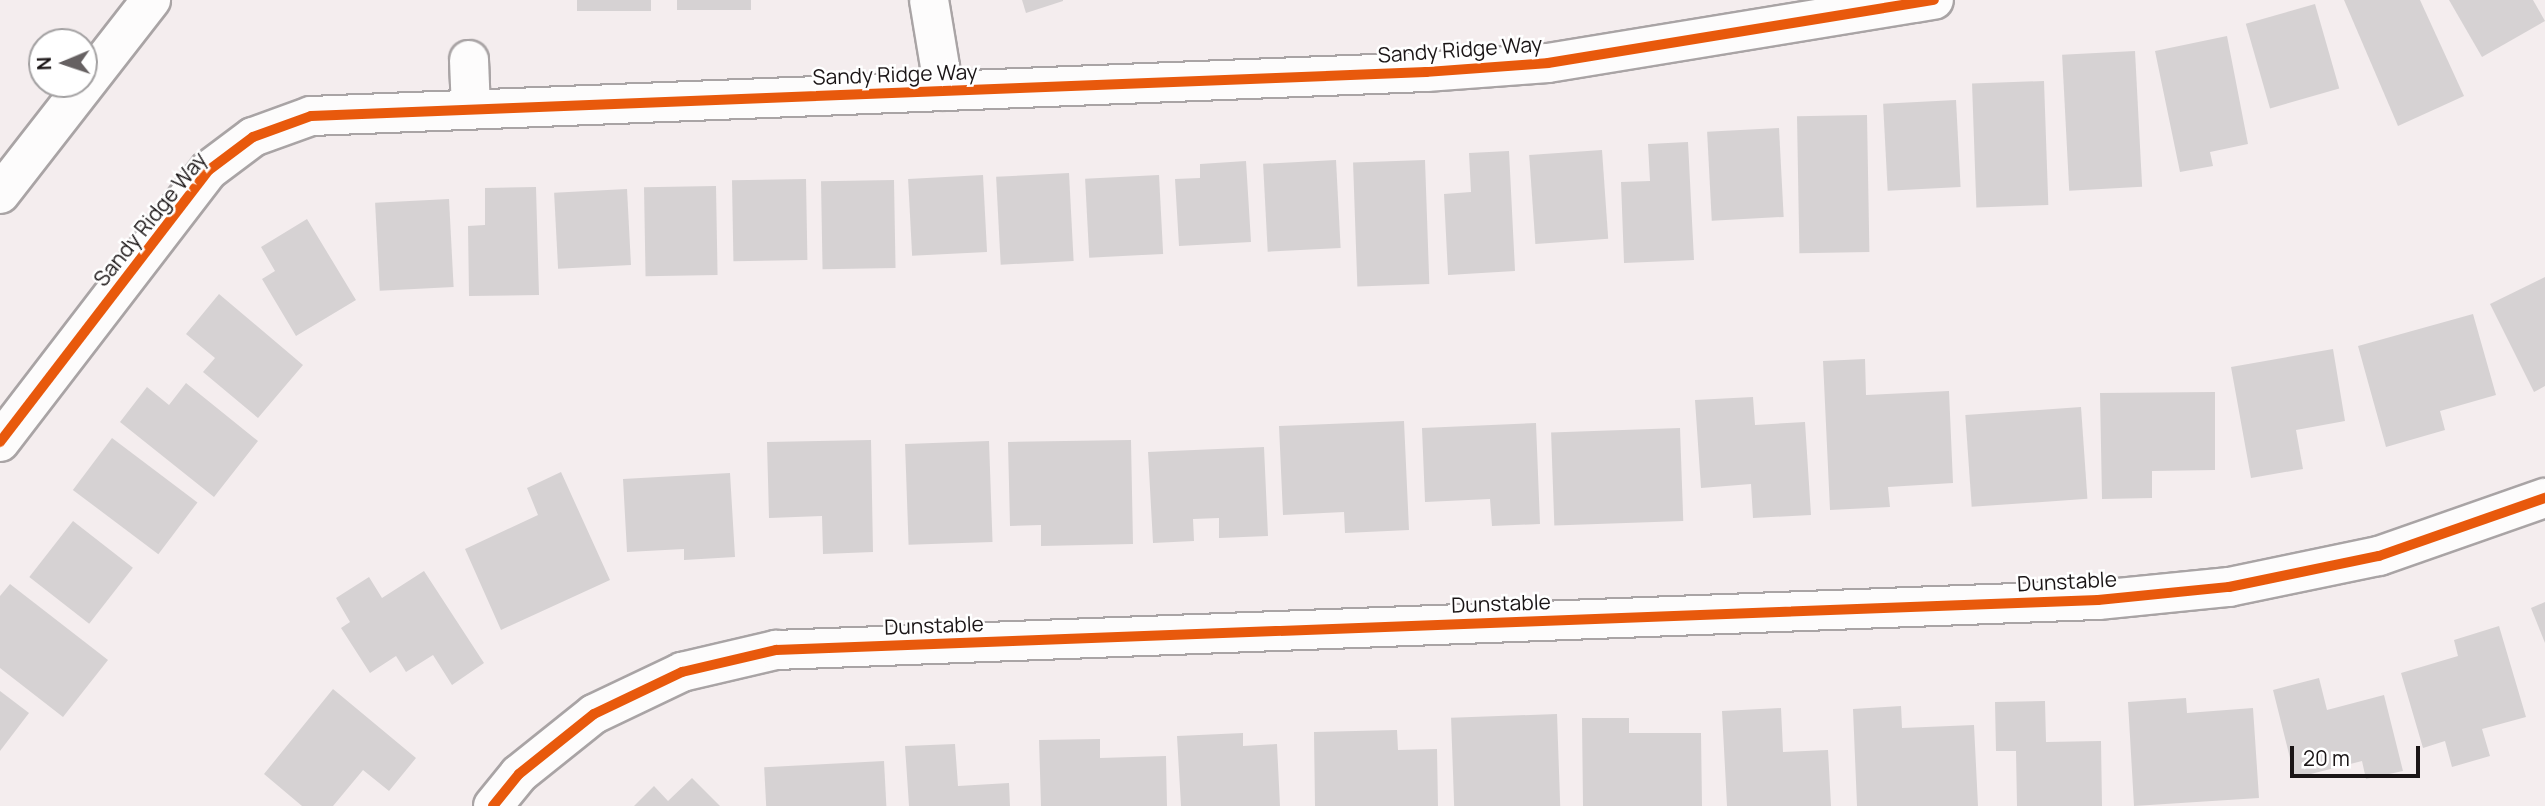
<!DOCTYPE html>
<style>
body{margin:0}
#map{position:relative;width:2545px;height:806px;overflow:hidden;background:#f4edee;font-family:Manrope,sans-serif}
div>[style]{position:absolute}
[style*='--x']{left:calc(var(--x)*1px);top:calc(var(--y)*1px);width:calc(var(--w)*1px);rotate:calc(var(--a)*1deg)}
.building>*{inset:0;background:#d6d2d3;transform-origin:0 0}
.roads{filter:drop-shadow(2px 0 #a9a4a5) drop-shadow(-2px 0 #a9a4a5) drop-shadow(0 2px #a9a4a5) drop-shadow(0 -2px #a9a4a5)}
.street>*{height:38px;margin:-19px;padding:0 19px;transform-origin:19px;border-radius:19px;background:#fdfcfc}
.secondary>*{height:38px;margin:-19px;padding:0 19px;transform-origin:19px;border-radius:19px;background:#fdfcfc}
.cycleway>*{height:10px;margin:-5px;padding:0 5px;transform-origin:5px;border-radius:5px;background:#e8590c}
span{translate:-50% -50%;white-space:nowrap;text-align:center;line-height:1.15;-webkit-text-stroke:5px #fff;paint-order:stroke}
.street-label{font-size:21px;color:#1a1516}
.north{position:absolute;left:28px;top:28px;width:70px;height:70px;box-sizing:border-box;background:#fff;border:2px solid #a3a1a2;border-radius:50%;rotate:268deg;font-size:19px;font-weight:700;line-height:28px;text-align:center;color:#1a1516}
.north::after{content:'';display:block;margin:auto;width:24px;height:32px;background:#666162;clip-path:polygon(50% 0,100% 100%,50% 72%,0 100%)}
.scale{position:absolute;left:2290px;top:746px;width:130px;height:32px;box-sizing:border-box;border:4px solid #1a1516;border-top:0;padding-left:9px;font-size:21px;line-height:24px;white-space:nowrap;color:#1a1516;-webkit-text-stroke:5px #fff;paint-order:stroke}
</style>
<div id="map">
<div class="building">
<div style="left:577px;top:0;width:74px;height:11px"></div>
<div style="left:677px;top:0;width:74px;height:10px"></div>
<div style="clip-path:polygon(1022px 0,1063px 0,1063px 1px,1026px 13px)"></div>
<div style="clip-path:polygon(2344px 0,2420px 0,2464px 96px,2398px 126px)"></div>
<div style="clip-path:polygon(2449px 0,2533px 0,2545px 21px,2482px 57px)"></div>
<div style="left:2315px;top:4px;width:88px;height:72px;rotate:74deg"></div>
<div style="clip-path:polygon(2227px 36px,2248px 144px,2210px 152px,2213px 166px,2180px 172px,2155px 51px)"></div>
<div style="left:2135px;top:51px;width:136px;height:73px;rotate:87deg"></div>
<div style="left:2044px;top:81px;width:124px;height:72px;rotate:88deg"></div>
<div style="left:1956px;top:100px;width:87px;height:73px;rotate:87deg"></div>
<div style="left:1867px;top:115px;width:137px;height:70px;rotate:89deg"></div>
<div style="left:1779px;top:128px;width:89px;height:72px;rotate:87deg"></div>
<div style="clip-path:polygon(1688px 142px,1694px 260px,1624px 263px,1621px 182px,1650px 181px,1648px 144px)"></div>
<div style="left:1602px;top:150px;width:89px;height:73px;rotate:86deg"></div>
<div style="clip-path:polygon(1509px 151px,1515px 271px,1448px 275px,1444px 194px,1471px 192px,1469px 153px)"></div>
<div style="left:1336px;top:160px;width:88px;height:73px;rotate:87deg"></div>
<div style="left:1425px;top:160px;width:124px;height:72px;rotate:88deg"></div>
<div style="clip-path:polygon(1246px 161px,1251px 242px,1179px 246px,1175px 179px,1200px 178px,1200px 164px)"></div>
<div style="left:1069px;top:173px;width:88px;height:73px;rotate:87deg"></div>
<div style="left:983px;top:175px;width:77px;height:75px;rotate:87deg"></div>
<div style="left:1159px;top:175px;width:79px;height:74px;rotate:87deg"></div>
<div style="left:806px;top:179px;width:81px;height:74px;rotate:89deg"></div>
<div style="left:894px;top:180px;width:88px;height:73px;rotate:89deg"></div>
<div style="left:716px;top:186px;width:89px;height:72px;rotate:89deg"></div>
<div style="clip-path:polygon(536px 187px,539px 295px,469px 296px,468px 226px,485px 225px,485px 188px)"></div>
<div style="left:627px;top:189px;width:76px;height:73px;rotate:87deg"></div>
<div style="left:449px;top:199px;width:88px;height:74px;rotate:87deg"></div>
<div style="clip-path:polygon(307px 219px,356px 300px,296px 336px,262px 279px,275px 271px,261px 247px)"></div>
<div style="clip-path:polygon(2545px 277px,2545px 386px,2534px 392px,2490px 304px)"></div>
<div style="clip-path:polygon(219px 294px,303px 365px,258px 418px,203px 372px,215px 358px,186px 334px)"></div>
<div style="clip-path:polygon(2473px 314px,2496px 395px,2440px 411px,2445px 430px,2386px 447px,2358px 346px)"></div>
<div style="clip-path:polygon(2333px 349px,2345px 421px,2296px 430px,2303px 469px,2251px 478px,2231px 367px)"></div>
<div style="clip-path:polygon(1865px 359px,1866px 395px,1949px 391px,1953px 483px,1888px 487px,1890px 507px,1830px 510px,1823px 361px)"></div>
<div style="clip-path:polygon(186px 383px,258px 441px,214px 497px,120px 422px,147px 387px,169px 405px)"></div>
<div style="clip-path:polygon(2215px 392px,2215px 470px,2152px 471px,2152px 498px,2102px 499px,2100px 393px)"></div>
<div style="clip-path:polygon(1753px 397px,1755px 425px,1805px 422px,1811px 515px,1753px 518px,1751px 484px,1701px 488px,1695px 400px)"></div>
<div style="left:2081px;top:407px;width:92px;height:116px;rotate:86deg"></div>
<div style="clip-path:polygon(1404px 421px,1409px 530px,1345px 533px,1344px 512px,1283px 515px,1279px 426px)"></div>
<div style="clip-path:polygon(1536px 423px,1540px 524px,1492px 526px,1490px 499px,1425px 502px,1422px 428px)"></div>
<div style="left:1680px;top:428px;width:93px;height:129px;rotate:88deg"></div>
<div style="left:112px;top:438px;width:107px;height:65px;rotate:37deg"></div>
<div style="clip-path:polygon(871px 440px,873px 552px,823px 554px,822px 516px,769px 518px,767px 442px)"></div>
<div style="clip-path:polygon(1131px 440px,1133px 544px,1041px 546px,1041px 525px,1010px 526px,1008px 442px)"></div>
<div style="left:989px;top:441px;width:101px;height:84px;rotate:88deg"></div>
<div style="clip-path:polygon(1264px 447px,1268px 536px,1219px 538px,1219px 518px,1193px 519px,1194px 541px,1153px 543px,1148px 452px)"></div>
<div style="clip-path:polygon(561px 472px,610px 580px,501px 630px,465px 549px,538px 515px,527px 488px)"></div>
<div style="clip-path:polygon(730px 473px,735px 557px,684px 560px,684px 549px,627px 552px,623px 479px)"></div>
<div style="left:73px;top:521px;width:76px;height:71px;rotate:38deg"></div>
<div style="clip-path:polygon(424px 571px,484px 663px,452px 685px,433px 655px,406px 672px,396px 656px,370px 673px,341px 628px,350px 622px,336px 598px,369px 577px,382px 598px)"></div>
<div style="clip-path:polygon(10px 584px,108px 660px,63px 717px,0 668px,0 596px)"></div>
<div style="clip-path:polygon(2545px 602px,2545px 643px,2531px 608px)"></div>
<div style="clip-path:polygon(2499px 626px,2526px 717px,2482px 729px,2490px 756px,2452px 767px,2445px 741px,2423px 748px,2401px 673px,2458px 656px,2454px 640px)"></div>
<div style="clip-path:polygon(2319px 678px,2327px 710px,2384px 695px,2403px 771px,2366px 779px,2362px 761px,2295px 778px,2273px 690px)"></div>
<div style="clip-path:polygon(333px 689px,416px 758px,389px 791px,363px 770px,333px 806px,302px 806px,264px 774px)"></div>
<div style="clip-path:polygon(0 691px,29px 713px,0 751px)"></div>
<div style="clip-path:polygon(2186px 698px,2187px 713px,2253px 708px,2259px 798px,2134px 806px,2128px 702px)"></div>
<div style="clip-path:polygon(2045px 701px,2046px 742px,2101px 741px,2102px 806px,2017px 806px,2016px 751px,1996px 751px,1995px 702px)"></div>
<div style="clip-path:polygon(1901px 706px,1902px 728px,1974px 725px,1978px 806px,1857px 806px,1853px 709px)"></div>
<div style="clip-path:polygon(1781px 708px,1783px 752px,1828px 750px,1831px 806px,1727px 806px,1722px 711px)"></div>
<div style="left:1557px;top:714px;width:92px;height:106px;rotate:88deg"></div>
<div style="clip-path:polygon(1582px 718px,1629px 718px,1629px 733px,1701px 733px,1702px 806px,1583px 806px)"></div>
<div style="clip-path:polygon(1397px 730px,1398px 750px,1437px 749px,1438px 806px,1315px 806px,1314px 732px)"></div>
<div style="clip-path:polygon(1243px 733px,1243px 746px,1277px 744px,1280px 806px,1181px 806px,1177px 736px)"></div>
<div style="clip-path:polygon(1100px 739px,1100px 758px,1166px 756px,1167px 806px,1041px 806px,1039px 740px)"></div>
<div style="clip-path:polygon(955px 744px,958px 786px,1009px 783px,1010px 806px,909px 806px,905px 746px)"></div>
<div style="left:884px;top:761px;width:45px;height:120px;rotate:87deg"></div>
<div style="clip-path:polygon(692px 778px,720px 806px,634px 806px,654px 786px,668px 801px)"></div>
</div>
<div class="roads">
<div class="street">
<div style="--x:929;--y:0;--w:92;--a:80.6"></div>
<div style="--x:469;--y:60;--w:49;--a:87.7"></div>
<div style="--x:0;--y:442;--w:343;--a:-52.5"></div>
<div style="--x:209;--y:170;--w:55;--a:-36.9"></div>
<div style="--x:253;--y:137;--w:62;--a:-19.9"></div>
<div style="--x:311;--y:116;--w:1116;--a:-2.26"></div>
<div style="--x:1426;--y:72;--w:122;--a:-4.2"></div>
<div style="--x:1548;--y:63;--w:391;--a:-9.3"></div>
<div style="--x:493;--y:806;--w:41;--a:-50.9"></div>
<div style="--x:519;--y:774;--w:96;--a:-38.7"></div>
<div style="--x:594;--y:714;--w:98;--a:-25.5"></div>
<div style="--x:682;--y:672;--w:97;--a:-13.2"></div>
<div style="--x:776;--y:650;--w:1323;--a:-2.17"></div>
<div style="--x:2098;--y:600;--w:132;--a:-5.7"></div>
<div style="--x:2229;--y:587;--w:153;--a:-11.7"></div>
<div style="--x:2379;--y:556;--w:176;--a:-19.3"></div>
</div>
<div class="secondary">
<div style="--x:0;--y:194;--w:246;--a:-52.1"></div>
</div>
</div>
<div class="cycleway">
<div style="--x:0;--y:442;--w:343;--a:-52.5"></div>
<div style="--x:209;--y:170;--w:55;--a:-36.9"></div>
<div style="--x:253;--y:137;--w:62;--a:-19.9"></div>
<div style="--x:311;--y:116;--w:1116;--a:-2.26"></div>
<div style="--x:1426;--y:72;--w:122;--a:-4.2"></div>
<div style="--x:1548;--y:63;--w:391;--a:-9.3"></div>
<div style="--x:493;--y:806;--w:41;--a:-50.9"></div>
<div style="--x:519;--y:774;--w:96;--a:-38.7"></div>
<div style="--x:594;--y:714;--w:98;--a:-25.5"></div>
<div style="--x:682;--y:672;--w:97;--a:-13.2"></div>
<div style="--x:776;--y:650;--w:1323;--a:-2.17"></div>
<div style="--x:2098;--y:600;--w:132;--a:-5.7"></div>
<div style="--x:2229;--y:587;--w:153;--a:-11.7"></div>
<div style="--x:2379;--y:556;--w:176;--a:-19.3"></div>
</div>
<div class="street-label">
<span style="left:1460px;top:49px;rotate:-4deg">Sandy Ridge Way</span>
<span style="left:895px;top:74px;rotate:-2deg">Sandy Ridge Way</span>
<span style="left:150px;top:219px;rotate:-51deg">Sandy Ridge Way</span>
<span style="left:2067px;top:581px;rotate:-3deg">Dunstable</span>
<span style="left:1501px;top:603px;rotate:-2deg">Dunstable</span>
<span style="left:934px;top:625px;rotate:-2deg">Dunstable</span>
</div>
<div class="north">N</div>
<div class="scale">20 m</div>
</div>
